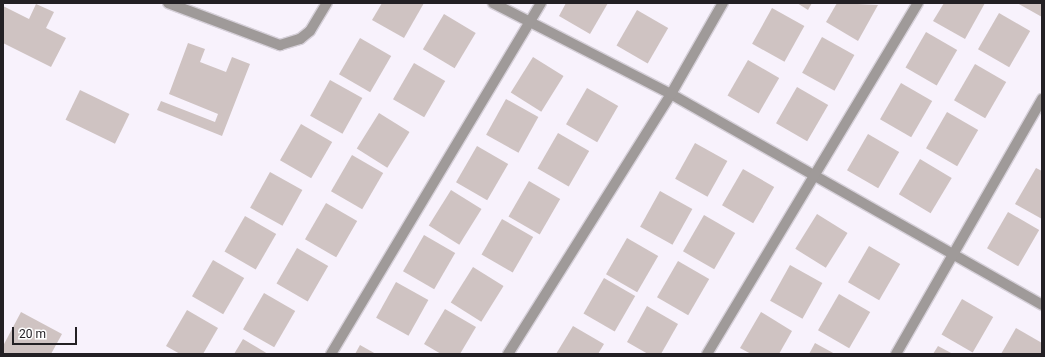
<!DOCTYPE html>
<style>
body{margin:0}
#map{position:relative;width:1045px;height:357px;overflow:hidden;background:#f8f2fc;font-family:Roboto,sans-serif}
div>[style]{position:absolute}
[style*='--x']{left:calc(var(--x)*1px);top:calc(var(--y)*1px);width:calc(var(--w)*1px);rotate:calc(var(--a)*1deg)}
.building>*{inset:0;background:#cfc3c2;transform-origin:0 0}
.roads{filter:drop-shadow(1px 0 #d6d0d9) drop-shadow(-1px 0 #d6d0d9) drop-shadow(0 1px #d6d0d9) drop-shadow(0 -1px #d6d0d9)}
.minor>*{height:10px;margin:-5px;padding:0 5px;transform-origin:5px;border-radius:5px;background:#9f9a99}
span{translate:-50% -50%;white-space:nowrap;text-align:center;line-height:1.15;-webkit-text-stroke:3.5px #fff;paint-order:stroke}
.frame{position:absolute;inset:0;border:4px solid #232024;pointer-events:none}
.scale{position:absolute;left:12px;top:327px;width:65px;height:18px;box-sizing:border-box;border:2px solid #232024;border-top:0;padding-left:5px;font-size:12px;line-height:14px;white-space:nowrap;color:#232024;-webkit-text-stroke:3px #fff;paint-order:stroke}
</style>
<div id="map">
<div class="building">
<div style="clip-path:polygon(382px 3px,424px 3px,404px 38px,372px 20px)"></div>
<div style="clip-path:polygon(566px 3px,608px 3px,590px 34px,559px 16px)"></div>
<div style="clip-path:polygon(797px 3px,812px 3px,808px 10px)"></div>
<div style="clip-path:polygon(837px 3px,878px 5px,858px 41px,826px 22px)"></div>
<div style="clip-path:polygon(944px 3px,985px 3px,965px 39px,933px 21px)"></div>
<div style="clip-path:polygon(1017px 3px,1042px 3px,1042px 17px)"></div>
<div style="clip-path:polygon(36px 4px,54px 12px,46px 28px,66px 38px,51px 67px,3px 43px,3px 6px,29px 19px)"></div>
<div style="left:772px;top:8px;width:37px;height:41px;rotate:29deg"></div>
<div style="left:637px;top:10px;width:36px;height:41px;rotate:30deg"></div>
<div style="left:999px;top:13px;width:36px;height:42px;rotate:30deg"></div>
<div style="left:444px;top:14px;width:37px;height:41px;rotate:31deg"></div>
<div style="left:926px;top:32px;width:36px;height:41px;rotate:30deg"></div>
<div style="left:822px;top:37px;width:37px;height:41px;rotate:29deg"></div>
<div style="left:360px;top:38px;width:36px;height:42px;rotate:30deg"></div>
<div style="clip-path:polygon(188px 43px,205px 49px,200px 62px,226px 72px,232px 57px,250px 64px,222px 136px,157px 110px,161px 101px,215px 122px,218px 114px,169px 94px)"></div>
<div style="left:533px;top:57px;width:36px;height:42px;rotate:32deg"></div>
<div style="left:748px;top:60px;width:36px;height:41px;rotate:30deg"></div>
<div style="left:414px;top:63px;width:36px;height:42px;rotate:30deg"></div>
<div style="left:975px;top:64px;width:36px;height:42px;rotate:30deg"></div>
<div style="left:330px;top:80px;width:37px;height:41px;rotate:29deg"></div>
<div style="left:901px;top:83px;width:36px;height:42px;rotate:30deg"></div>
<div style="left:797px;top:87px;width:36px;height:42px;rotate:30deg"></div>
<div style="left:587px;top:88px;width:36px;height:42px;rotate:30deg"></div>
<div style="left:80px;top:90px;width:55px;height:33px;rotate:26deg"></div>
<div style="left:506px;top:99px;width:37px;height:41px;rotate:29deg"></div>
<div style="left:947px;top:112px;width:36px;height:42px;rotate:30deg"></div>
<div style="left:379px;top:113px;width:36px;height:42px;rotate:32deg"></div>
<div style="left:301px;top:124px;width:36px;height:42px;rotate:30deg"></div>
<div style="left:558px;top:133px;width:36px;height:41px;rotate:30deg"></div>
<div style="left:868px;top:134px;width:36px;height:42px;rotate:30deg"></div>
<div style="left:695px;top:143px;width:37px;height:41px;rotate:29deg"></div>
<div style="left:477px;top:146px;width:36px;height:42px;rotate:30deg"></div>
<div style="left:352px;top:155px;width:36px;height:42px;rotate:30deg"></div>
<div style="left:920px;top:159px;width:37px;height:41px;rotate:31deg"></div>
<div style="clip-path:polygon(1036px 168px,1042px 171px,1042px 219px,1015px 204px)"></div>
<div style="left:743px;top:169px;width:36px;height:42px;rotate:30deg"></div>
<div style="left:270px;top:172px;width:37px;height:41px;rotate:29deg"></div>
<div style="left:529px;top:181px;width:36px;height:41px;rotate:30deg"></div>
<div style="left:451px;top:190px;width:36px;height:42px;rotate:32deg"></div>
<div style="left:660px;top:191px;width:37px;height:41px;rotate:29deg"></div>
<div style="left:326px;top:203px;width:36px;height:42px;rotate:30deg"></div>
<div style="left:1008px;top:212px;width:36px;height:42px;rotate:30deg"></div>
<div style="left:817px;top:214px;width:36px;height:41px;rotate:32deg"></div>
<div style="left:704px;top:215px;width:36px;height:42px;rotate:30deg"></div>
<div style="left:245px;top:216px;width:36px;height:41px;rotate:30deg"></div>
<div style="left:502px;top:219px;width:36px;height:41px;rotate:30deg"></div>
<div style="left:424px;top:235px;width:36px;height:42px;rotate:30deg"></div>
<div style="left:627px;top:238px;width:36px;height:42px;rotate:30deg"></div>
<div style="left:869px;top:246px;width:36px;height:42px;rotate:30deg"></div>
<div style="left:297px;top:248px;width:36px;height:41px;rotate:30deg"></div>
<div style="left:213px;top:260px;width:36px;height:42px;rotate:30deg"></div>
<div style="left:678px;top:261px;width:36px;height:42px;rotate:30deg"></div>
<div style="left:790px;top:265px;width:37px;height:41px;rotate:29deg"></div>
<div style="left:473px;top:267px;width:36px;height:42px;rotate:32deg"></div>
<div style="left:604px;top:278px;width:36px;height:41px;rotate:30deg"></div>
<div style="left:396px;top:282px;width:37px;height:41px;rotate:29deg"></div>
<div style="left:264px;top:293px;width:36px;height:42px;rotate:30deg"></div>
<div style="left:839px;top:294px;width:36px;height:42px;rotate:30deg"></div>
<div style="left:962px;top:299px;width:36px;height:41px;rotate:30deg"></div>
<div style="clip-path:polygon(647px 306px,678px 324px,661px 354px,648px 354px,627px 342px)"></div>
<div style="clip-path:polygon(445px 309px,476px 327px,460px 354px,441px 354px,424px 344px)"></div>
<div style="clip-path:polygon(187px 310px,218px 328px,203px 354px,180px 354px,166px 346px)"></div>
<div style="clip-path:polygon(21px 312px,62px 334px,51px 354px,3px 354px,3px 346px)"></div>
<div style="clip-path:polygon(761px 312px,792px 331px,779px 354px,751px 354px,740px 348px)"></div>
<div style="clip-path:polygon(573px 326px,604px 344px,598px 354px,556px 354px)"></div>
<div style="clip-path:polygon(1016px 328px,1042px 343px,1042px 354px,1001px 354px)"></div>
<div style="clip-path:polygon(243px 339px,268px 354px,234px 354px)"></div>
<div style="clip-path:polygon(815px 343px,835px 354px,809px 354px)"></div>
<div style="clip-path:polygon(360px 345px,376px 354px,355px 354px)"></div>
<div style="clip-path:polygon(938px 346px,953px 354px,933px 354px)"></div>
</div>
<div class="roads">
<div class="minor">
<div style="--x:168;--y:3;--w:120;--a:20.6"></div>
<div style="--x:280;--y:45;--w:21;--a:-17"></div>
<div style="--x:300;--y:39;--w:13;--a:-39"></div>
<div style="--x:310;--y:31;--w:33;--a:-59"></div>
<div style="--x:493;--y:3;--w:200;--a:27.1"></div>
<div style="--x:671;--y:94;--w:427;--a:29.6"></div>
<div style="--x:331;--y:354;--w:409;--a:-59.1"></div>
<div style="--x:508;--y:354;--w:307;--a:-57.9"></div>
<div style="--x:671;--y:94;--w:105;--a:-60.3"></div>
<div style="--x:707;--y:354;--w:410;--a:-59"></div>
<div style="--x:896;--y:354;--w:294;--a:-60.2"></div>
</div>
</div>
<div class="frame"></div>
<div class="scale">20 m</div>
</div>
